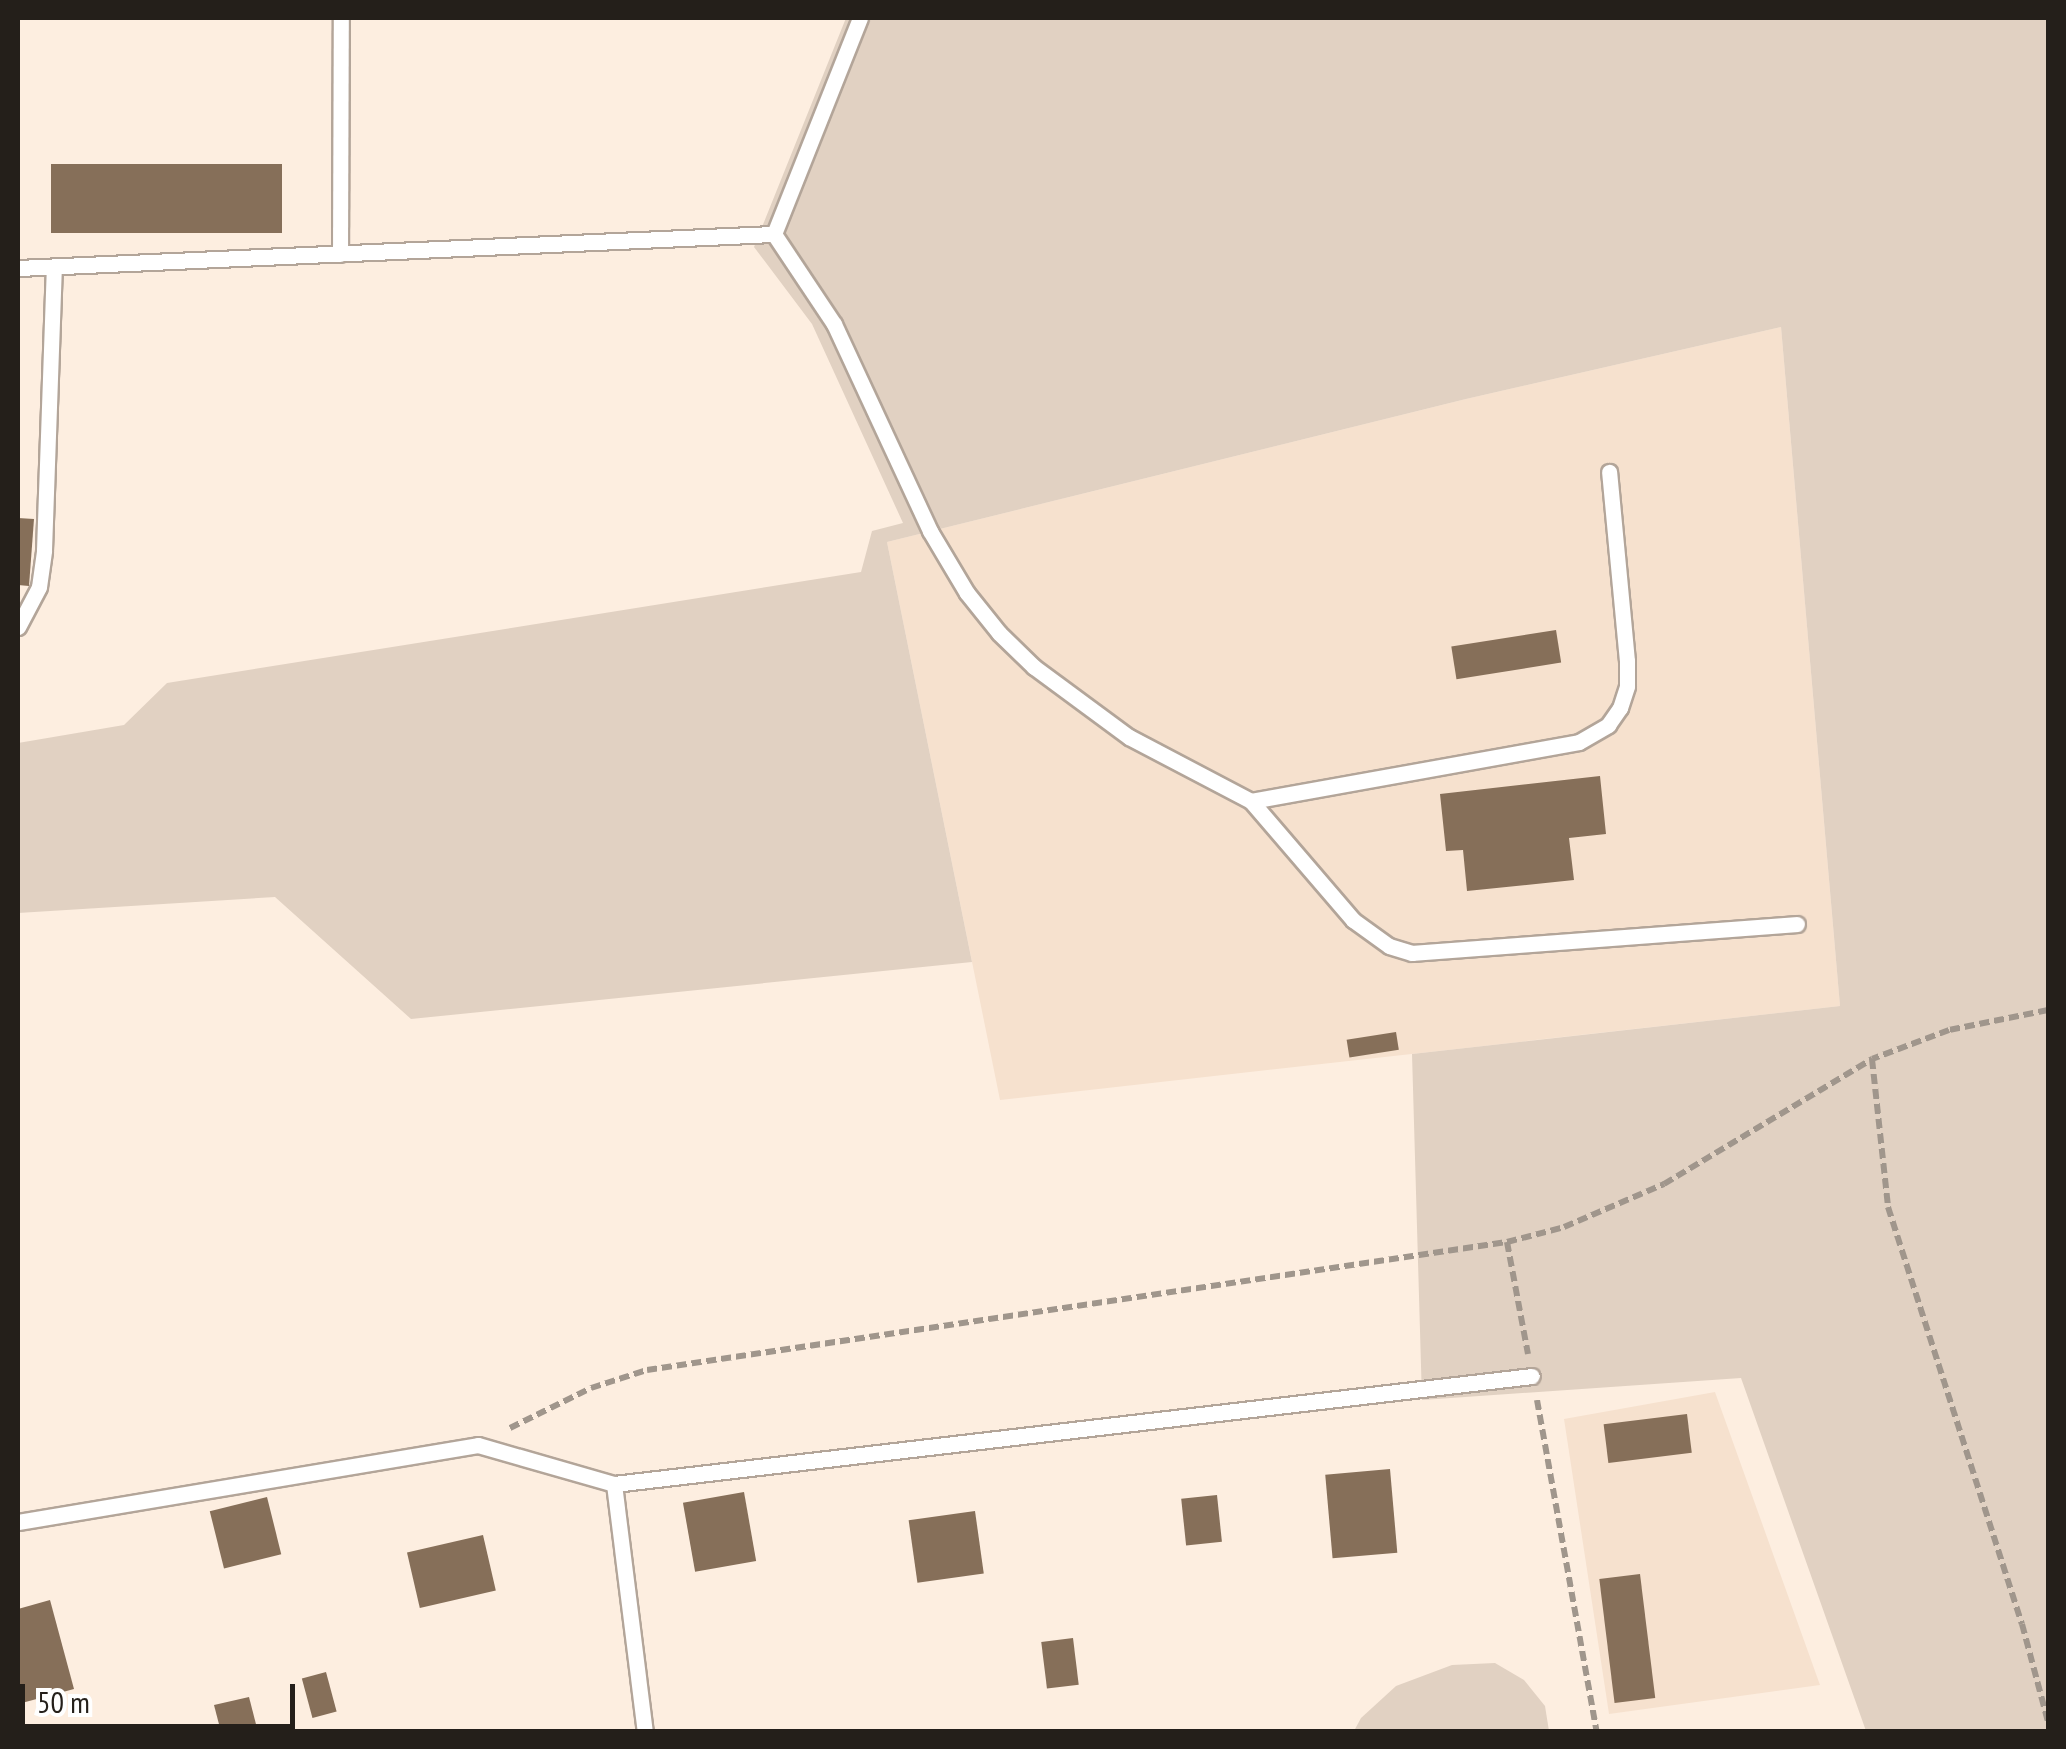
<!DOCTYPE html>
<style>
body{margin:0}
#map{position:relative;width:2066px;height:1749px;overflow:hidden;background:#fdeee0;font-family:"PT Sans Narrow",sans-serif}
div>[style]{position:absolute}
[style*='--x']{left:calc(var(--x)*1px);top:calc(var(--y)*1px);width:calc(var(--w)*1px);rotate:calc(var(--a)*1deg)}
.built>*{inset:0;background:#f6e1ce}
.green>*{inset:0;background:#e1d1c2}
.building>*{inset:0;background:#866f59;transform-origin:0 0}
.path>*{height:6px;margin-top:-3px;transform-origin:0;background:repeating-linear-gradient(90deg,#a0968c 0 10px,transparent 0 15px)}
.roads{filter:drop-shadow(2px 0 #b3a599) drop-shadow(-2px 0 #b3a599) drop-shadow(0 2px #b3a599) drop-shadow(0 -2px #b3a599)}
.lane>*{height:15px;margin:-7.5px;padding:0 7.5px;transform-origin:7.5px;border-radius:7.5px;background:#fff}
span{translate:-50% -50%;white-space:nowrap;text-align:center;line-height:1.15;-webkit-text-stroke:8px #fff;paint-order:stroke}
.frame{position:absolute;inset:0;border:20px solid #241f1a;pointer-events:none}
.scale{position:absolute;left:20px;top:1684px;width:275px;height:45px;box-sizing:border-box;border:5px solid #241f1a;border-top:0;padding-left:12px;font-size:30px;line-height:35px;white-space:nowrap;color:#241f1a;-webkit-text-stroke:8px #fff;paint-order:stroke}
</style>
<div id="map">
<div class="built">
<div style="clip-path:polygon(1781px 327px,1840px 1006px,1000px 1100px,887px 542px,1466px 399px)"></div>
<div style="clip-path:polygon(1715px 1392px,1820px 1685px,1609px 1714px,1564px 1419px)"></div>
</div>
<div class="green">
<div style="clip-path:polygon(846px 18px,2048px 18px,2048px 1731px,1866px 1731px,1741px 1378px,1422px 1400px,1412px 1054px,1840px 1006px,1781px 327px,1466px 399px,887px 542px,972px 962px,411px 1019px,275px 897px,18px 913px,18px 743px,124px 725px,167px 683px,861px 572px,872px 531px,903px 523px,812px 324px,754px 247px)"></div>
<div style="clip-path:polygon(1495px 1663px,1524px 1680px,1545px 1706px,1549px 1731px,1354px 1731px,1361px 1718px,1396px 1686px,1452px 1665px)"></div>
</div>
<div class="building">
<div style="left:282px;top:164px;width:69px;height:231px;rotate:90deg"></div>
<div style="clip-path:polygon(18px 518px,34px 519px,29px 586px,18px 585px)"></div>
<div style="left:1556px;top:630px;width:33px;height:106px;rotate:81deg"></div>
<div style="clip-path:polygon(1600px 776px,1606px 834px,1569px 838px,1574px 880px,1467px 891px,1463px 850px,1446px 851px,1440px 794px)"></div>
<div style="left:1396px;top:1032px;width:18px;height:50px;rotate:81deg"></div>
<div style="left:1687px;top:1414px;width:39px;height:84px;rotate:83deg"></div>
<div style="left:1390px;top:1469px;width:84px;height:65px;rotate:85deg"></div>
<div style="left:744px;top:1492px;width:70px;height:62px;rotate:80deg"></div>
<div style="left:1217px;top:1495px;width:47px;height:36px;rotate:84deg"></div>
<div style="left:267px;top:1497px;width:59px;height:59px;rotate:76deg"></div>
<div style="left:975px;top:1511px;width:63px;height:67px;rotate:82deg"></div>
<div style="left:483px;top:1535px;width:57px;height:78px;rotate:77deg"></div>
<div style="left:1640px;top:1574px;width:125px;height:41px;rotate:83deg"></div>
<div style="clip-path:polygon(50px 1600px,74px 1689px,18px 1704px,18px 1609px)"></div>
<div style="left:1073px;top:1638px;width:47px;height:32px;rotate:83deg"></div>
<div style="left:326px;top:1672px;width:41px;height:25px;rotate:75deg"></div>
<div style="clip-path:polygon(249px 1697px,258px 1732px,221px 1732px,214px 1705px)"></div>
</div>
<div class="path">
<div style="--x:2048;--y:1010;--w:101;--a:168.6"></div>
<div style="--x:1949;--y:1030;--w:82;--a:159.4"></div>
<div style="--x:1872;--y:1059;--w:149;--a:83.8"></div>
<div style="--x:1888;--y:1207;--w:438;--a:72.2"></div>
<div style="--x:2022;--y:1624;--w:101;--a:75.1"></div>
<div style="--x:1507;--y:1242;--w:114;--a:79.4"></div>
<div style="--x:1537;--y:1400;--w:337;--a:79.8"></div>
<div style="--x:510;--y:1428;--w:90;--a:-26.3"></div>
<div style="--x:591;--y:1388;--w:59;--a:-17.8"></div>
<div style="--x:647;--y:1370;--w:869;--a:-8.47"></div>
<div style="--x:1507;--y:1242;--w:59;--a:-14.7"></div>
<div style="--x:1564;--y:1227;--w:109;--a:-23.3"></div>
<div style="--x:1664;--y:1184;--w:243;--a:-31"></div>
</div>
<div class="roads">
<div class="lane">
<div style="--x:774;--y:234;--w:232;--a:-68.3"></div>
<div style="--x:340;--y:254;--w:236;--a:-89.8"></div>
<div style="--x:18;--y:268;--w:757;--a:-2.58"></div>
<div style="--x:774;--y:234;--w:108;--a:56.3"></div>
<div style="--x:834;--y:324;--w:228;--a:65.1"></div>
<div style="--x:930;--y:531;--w:72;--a:59.2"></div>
<div style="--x:967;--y:593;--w:51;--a:51.3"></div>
<div style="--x:999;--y:633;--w:49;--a:44.2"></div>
<div style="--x:1034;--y:667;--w:118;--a:36.4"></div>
<div style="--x:1129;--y:737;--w:138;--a:27.7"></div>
<div style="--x:1251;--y:801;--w:333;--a:-10.2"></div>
<div style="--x:1579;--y:742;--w:34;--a:-30"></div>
<div style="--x:1608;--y:725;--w:21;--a:-55"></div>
<div style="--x:1620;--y:708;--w:23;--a:-72"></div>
<div style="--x:1627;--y:686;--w:25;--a:-90"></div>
<div style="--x:1627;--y:661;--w:190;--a:-95.4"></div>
<div style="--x:18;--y:627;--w:45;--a:-62.3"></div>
<div style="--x:39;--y:587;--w:37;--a:-82"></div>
<div style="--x:44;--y:550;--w:283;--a:-88"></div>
<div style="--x:1251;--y:801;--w:157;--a:49.4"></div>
<div style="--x:1353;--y:920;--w:44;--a:35.8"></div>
<div style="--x:1389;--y:946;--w:24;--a:17"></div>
<div style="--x:1412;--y:953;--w:386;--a:-4.3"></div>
<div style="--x:614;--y:1484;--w:924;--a:-6.71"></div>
<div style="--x:18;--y:1522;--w:466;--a:-9.5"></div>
<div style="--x:478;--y:1445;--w:141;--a:16"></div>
<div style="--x:614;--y:1484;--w:250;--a:82.9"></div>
</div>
</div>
<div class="frame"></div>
<div class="scale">50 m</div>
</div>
